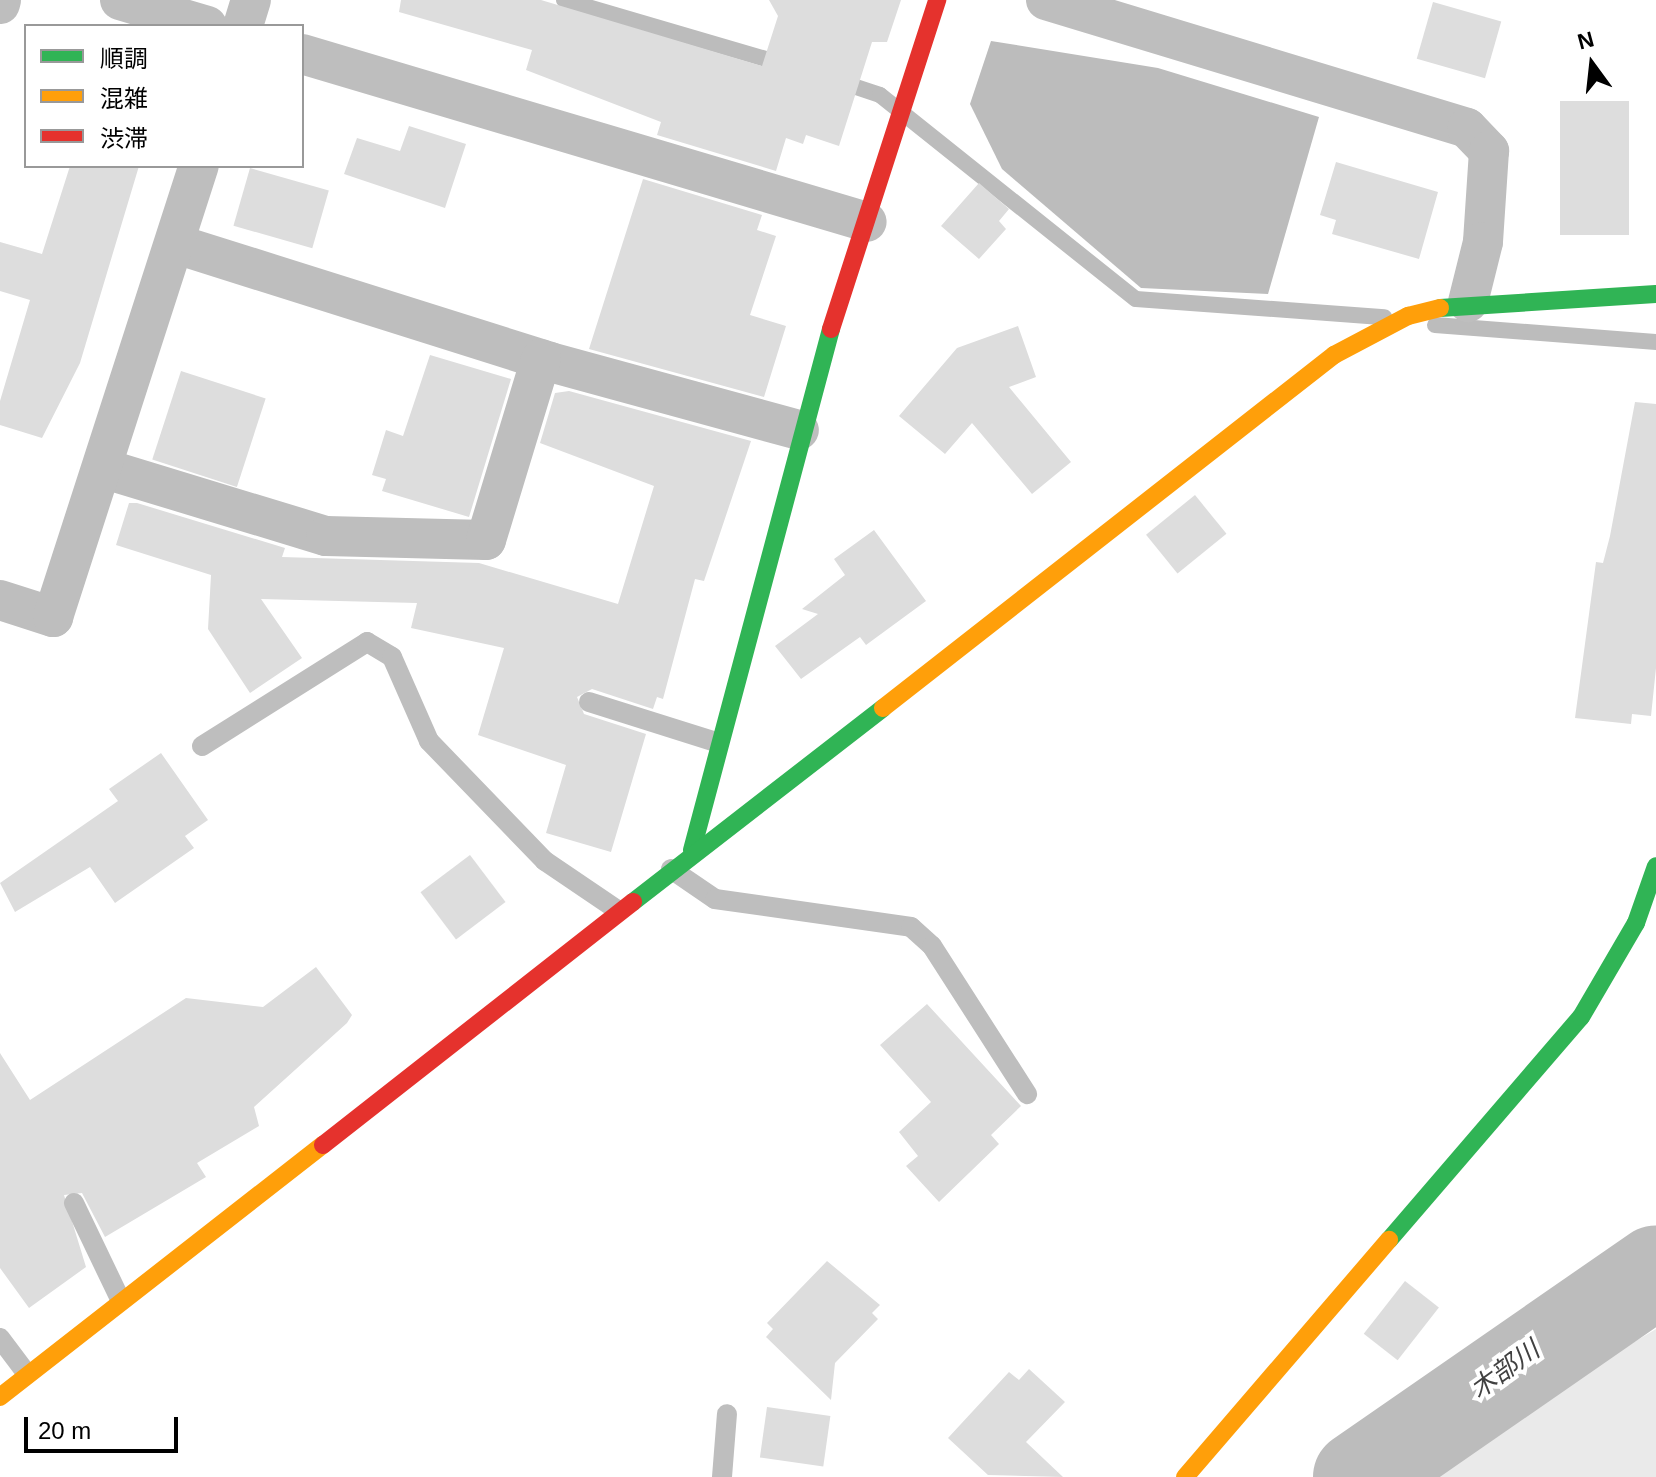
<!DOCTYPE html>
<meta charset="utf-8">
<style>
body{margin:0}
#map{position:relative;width:1656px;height:1477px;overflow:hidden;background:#fff;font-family:Arial,"Noto Sans JP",sans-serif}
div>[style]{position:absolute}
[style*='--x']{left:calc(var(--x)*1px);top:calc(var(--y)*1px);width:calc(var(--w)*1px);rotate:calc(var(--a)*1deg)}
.green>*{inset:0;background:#eaeaea}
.water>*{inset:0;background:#bcbcbc}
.stream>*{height:16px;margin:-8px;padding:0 8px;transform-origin:8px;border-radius:8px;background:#bcbcbc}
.river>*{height:92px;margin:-46px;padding:0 46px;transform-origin:46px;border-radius:46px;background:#bcbcbc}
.building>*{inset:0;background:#ddd;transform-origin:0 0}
.lane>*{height:20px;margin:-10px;padding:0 10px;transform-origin:10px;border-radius:10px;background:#bebebe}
.street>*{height:40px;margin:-20px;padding:0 20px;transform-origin:20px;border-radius:20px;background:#bebebe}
.fast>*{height:18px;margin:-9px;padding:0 9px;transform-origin:9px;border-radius:9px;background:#30b455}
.slow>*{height:18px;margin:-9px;padding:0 9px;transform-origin:9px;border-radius:9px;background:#ff9f0a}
.jam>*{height:18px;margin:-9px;padding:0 9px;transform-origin:9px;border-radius:9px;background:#e5322d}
span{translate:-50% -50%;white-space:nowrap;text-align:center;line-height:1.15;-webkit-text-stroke:8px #fff;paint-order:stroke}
.water-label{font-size:26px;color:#414141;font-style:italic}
.legend{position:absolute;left:24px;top:24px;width:280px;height:144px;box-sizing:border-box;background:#fff;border:2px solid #999;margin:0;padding:10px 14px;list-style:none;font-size:24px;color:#000}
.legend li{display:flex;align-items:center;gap:16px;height:40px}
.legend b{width:40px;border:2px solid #999}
.north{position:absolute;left:1552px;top:24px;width:80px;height:80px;-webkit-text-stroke:6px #fff;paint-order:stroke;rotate:345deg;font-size:22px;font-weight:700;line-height:32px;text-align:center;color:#000}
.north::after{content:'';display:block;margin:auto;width:28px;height:36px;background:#000;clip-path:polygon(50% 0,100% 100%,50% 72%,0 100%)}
.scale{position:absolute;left:24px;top:1417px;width:154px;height:36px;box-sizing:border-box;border:4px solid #000;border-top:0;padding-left:10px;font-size:24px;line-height:28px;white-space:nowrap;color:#000;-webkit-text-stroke:6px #fff;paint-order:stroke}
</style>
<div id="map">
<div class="green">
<div style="clip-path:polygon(1656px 1329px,1656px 1477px,1432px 1477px,1525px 1407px)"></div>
</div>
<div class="water">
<div style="clip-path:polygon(991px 41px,1158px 68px,1319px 117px,1268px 294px,1141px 288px,1002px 169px,970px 104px)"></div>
</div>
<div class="stream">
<div style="--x:564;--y:0;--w:231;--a:16.3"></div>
<div style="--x:838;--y:81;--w:44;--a:18.4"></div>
<div style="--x:880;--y:95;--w:327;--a:38.6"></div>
<div style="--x:1136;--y:299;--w:249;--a:4.2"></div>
<div style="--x:1435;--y:325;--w:222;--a:4.4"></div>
</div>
<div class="river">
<div style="--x:1359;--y:1477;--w:361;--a:-34.7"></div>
</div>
<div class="building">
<div style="clip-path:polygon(401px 0,541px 0,762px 66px,778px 16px,769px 0,901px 0,887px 42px,872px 42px,839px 146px,806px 135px,803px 144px,786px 138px,776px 171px,657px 135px,661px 122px,526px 70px,532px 50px,399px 12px)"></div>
<div style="left:1433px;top:2px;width:71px;height:59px;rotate:16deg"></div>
<div style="left:1560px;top:101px;width:69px;height:134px"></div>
<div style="clip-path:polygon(409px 126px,466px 144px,445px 208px,344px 174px,357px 138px,400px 151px)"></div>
<div style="clip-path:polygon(1336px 162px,1438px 192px,1419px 259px,1332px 234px,1336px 220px,1320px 215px)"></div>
<div style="clip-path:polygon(70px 166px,139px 166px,80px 363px,42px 438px,0 425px,0 401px,30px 300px,0 291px,0 242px,42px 254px)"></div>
<div style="left:250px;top:168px;width:82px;height:60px;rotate:16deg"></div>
<div style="clip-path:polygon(643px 179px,762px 215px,757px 230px,776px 236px,750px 315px,786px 326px,764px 397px,589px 349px)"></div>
<div style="clip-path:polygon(979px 183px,1009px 209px,999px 221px,1006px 229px,979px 259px,941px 226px)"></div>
<div style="clip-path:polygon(1018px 326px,1036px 377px,1009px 387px,1071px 462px,1032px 494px,972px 423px,945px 454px,899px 416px,957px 348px)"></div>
<div style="clip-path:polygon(430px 355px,511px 379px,469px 517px,382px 491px,386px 479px,372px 475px,386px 430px,403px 436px)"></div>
<div style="left:181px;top:371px;width:89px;height:93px;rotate:18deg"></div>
<div style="clip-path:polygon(569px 391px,751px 441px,704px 581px,695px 579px,663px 699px,657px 697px,653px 709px,592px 689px,577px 697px,584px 714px,646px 734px,611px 852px,546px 833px,566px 765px,478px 735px,504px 648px,411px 628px,417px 603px,261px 599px,302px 658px,250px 693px,208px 629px,211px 575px,116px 545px,129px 503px,137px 503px,285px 548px,282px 557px,479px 563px,618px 604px,654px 486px,540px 443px,555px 393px)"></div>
<div style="clip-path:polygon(1635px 402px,1656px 404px,1656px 668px,1651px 716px,1632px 714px,1631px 724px,1575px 718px,1596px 562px,1603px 563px,1610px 536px)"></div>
<div style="left:1195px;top:495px;width:50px;height:63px;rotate:51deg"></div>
<div style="clip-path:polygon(874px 530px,926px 601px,866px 645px,860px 637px,801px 679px,775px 646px,818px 614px,802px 609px,845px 575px,834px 559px)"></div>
<div style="clip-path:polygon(161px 753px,208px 820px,185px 836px,194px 848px,115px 903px,90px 867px,15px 912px,0 883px,118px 801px,109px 789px)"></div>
<div style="left:470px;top:855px;width:59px;height:62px;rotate:53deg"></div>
<div style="clip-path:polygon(316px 967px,352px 1015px,347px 1023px,254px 1107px,259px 1126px,197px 1163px,206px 1177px,105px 1237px,82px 1193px,64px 1195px,86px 1267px,29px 1308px,0 1268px,0 1053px,30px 1100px,186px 998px,263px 1007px)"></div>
<div style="clip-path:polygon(927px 1004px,1021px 1106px,991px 1135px,999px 1144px,939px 1202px,906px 1166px,918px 1156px,899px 1132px,931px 1102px,880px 1045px)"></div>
<div style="clip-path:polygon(827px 1261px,880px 1305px,872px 1313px,878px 1319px,835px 1363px,831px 1400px,766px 1337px,773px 1329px,767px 1323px)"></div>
<div style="left:1405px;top:1281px;width:43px;height:67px;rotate:38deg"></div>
<div style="clip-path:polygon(1029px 1369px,1065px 1402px,1026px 1442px,1063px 1477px,988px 1475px,948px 1438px,1009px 1372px,1019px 1380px)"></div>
<div style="left:767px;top:1407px;width:64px;height:51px;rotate:8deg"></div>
</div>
<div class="lane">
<div style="--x:589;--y:702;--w:136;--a:17.5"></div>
<div style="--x:202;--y:746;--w:195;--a:-32.2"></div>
<div style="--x:367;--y:642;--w:29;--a:31"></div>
<div style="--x:392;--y:657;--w:92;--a:66.2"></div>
<div style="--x:429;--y:741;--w:167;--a:46"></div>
<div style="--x:545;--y:861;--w:86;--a:34.1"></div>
<div style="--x:671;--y:869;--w:53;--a:34.3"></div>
<div style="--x:715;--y:899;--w:198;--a:8.1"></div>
<div style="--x:911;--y:927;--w:28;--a:42"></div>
<div style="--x:932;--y:946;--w:176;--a:57.3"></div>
<div style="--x:74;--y:1203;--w:104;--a:64.4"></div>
<div style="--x:0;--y:1338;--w:45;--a:53.1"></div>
<div style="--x:722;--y:1477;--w:63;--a:-85.5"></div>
</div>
<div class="street">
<div style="--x:120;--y:0;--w:91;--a:16.6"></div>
<div style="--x:1046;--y:0;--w:440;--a:16.9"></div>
<div style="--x:1467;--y:128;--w:32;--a:46"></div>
<div style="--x:1489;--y:151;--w:91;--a:93.8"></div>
<div style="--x:1483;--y:242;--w:62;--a:104"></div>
<div style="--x:0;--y:4;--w:4;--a:-76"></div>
<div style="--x:243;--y:26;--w:27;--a:-73"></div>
<div style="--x:302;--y:54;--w:589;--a:16.56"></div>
<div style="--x:176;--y:244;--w:392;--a:17.5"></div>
<div style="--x:550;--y:362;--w:258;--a:15.3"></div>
<div style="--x:102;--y:468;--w:234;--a:16.9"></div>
<div style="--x:326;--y:536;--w:160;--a:1.4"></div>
<div style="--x:486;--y:540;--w:189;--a:-73.1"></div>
<div style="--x:0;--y:600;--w:56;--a:17.8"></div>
<div style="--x:53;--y:617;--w:474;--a:-72.1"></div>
</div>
<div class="fast">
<div style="--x:1440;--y:308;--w:216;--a:-3.7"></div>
<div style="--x:692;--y:850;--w:539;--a:-75.06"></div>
<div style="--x:633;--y:902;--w:316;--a:-37.8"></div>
<div style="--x:1389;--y:1240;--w:294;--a:-49.3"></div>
<div style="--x:1581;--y:1017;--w:109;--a:-59.7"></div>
<div style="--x:1636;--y:923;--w:60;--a:-70.7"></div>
</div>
<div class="slow">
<div style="--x:883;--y:708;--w:573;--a:-38.05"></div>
<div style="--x:1334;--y:355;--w:84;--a:-27.8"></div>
<div style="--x:1408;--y:316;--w:33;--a:-14"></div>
<div style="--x:0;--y:1397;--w:410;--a:-38"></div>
<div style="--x:1185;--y:1477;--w:313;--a:-49.3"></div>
</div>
<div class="jam">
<div style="--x:831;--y:329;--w:346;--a:-72.1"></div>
<div style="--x:323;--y:1145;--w:394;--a:-38.1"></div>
</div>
<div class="water-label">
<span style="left:1505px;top:1370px;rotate:-36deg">木部川</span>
</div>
<ul class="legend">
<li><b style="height:10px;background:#30b455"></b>順調</li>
<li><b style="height:10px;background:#ff9f0a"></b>混雑</li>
<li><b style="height:10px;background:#e5322d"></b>渋滞</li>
</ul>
<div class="north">N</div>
<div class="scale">20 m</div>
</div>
